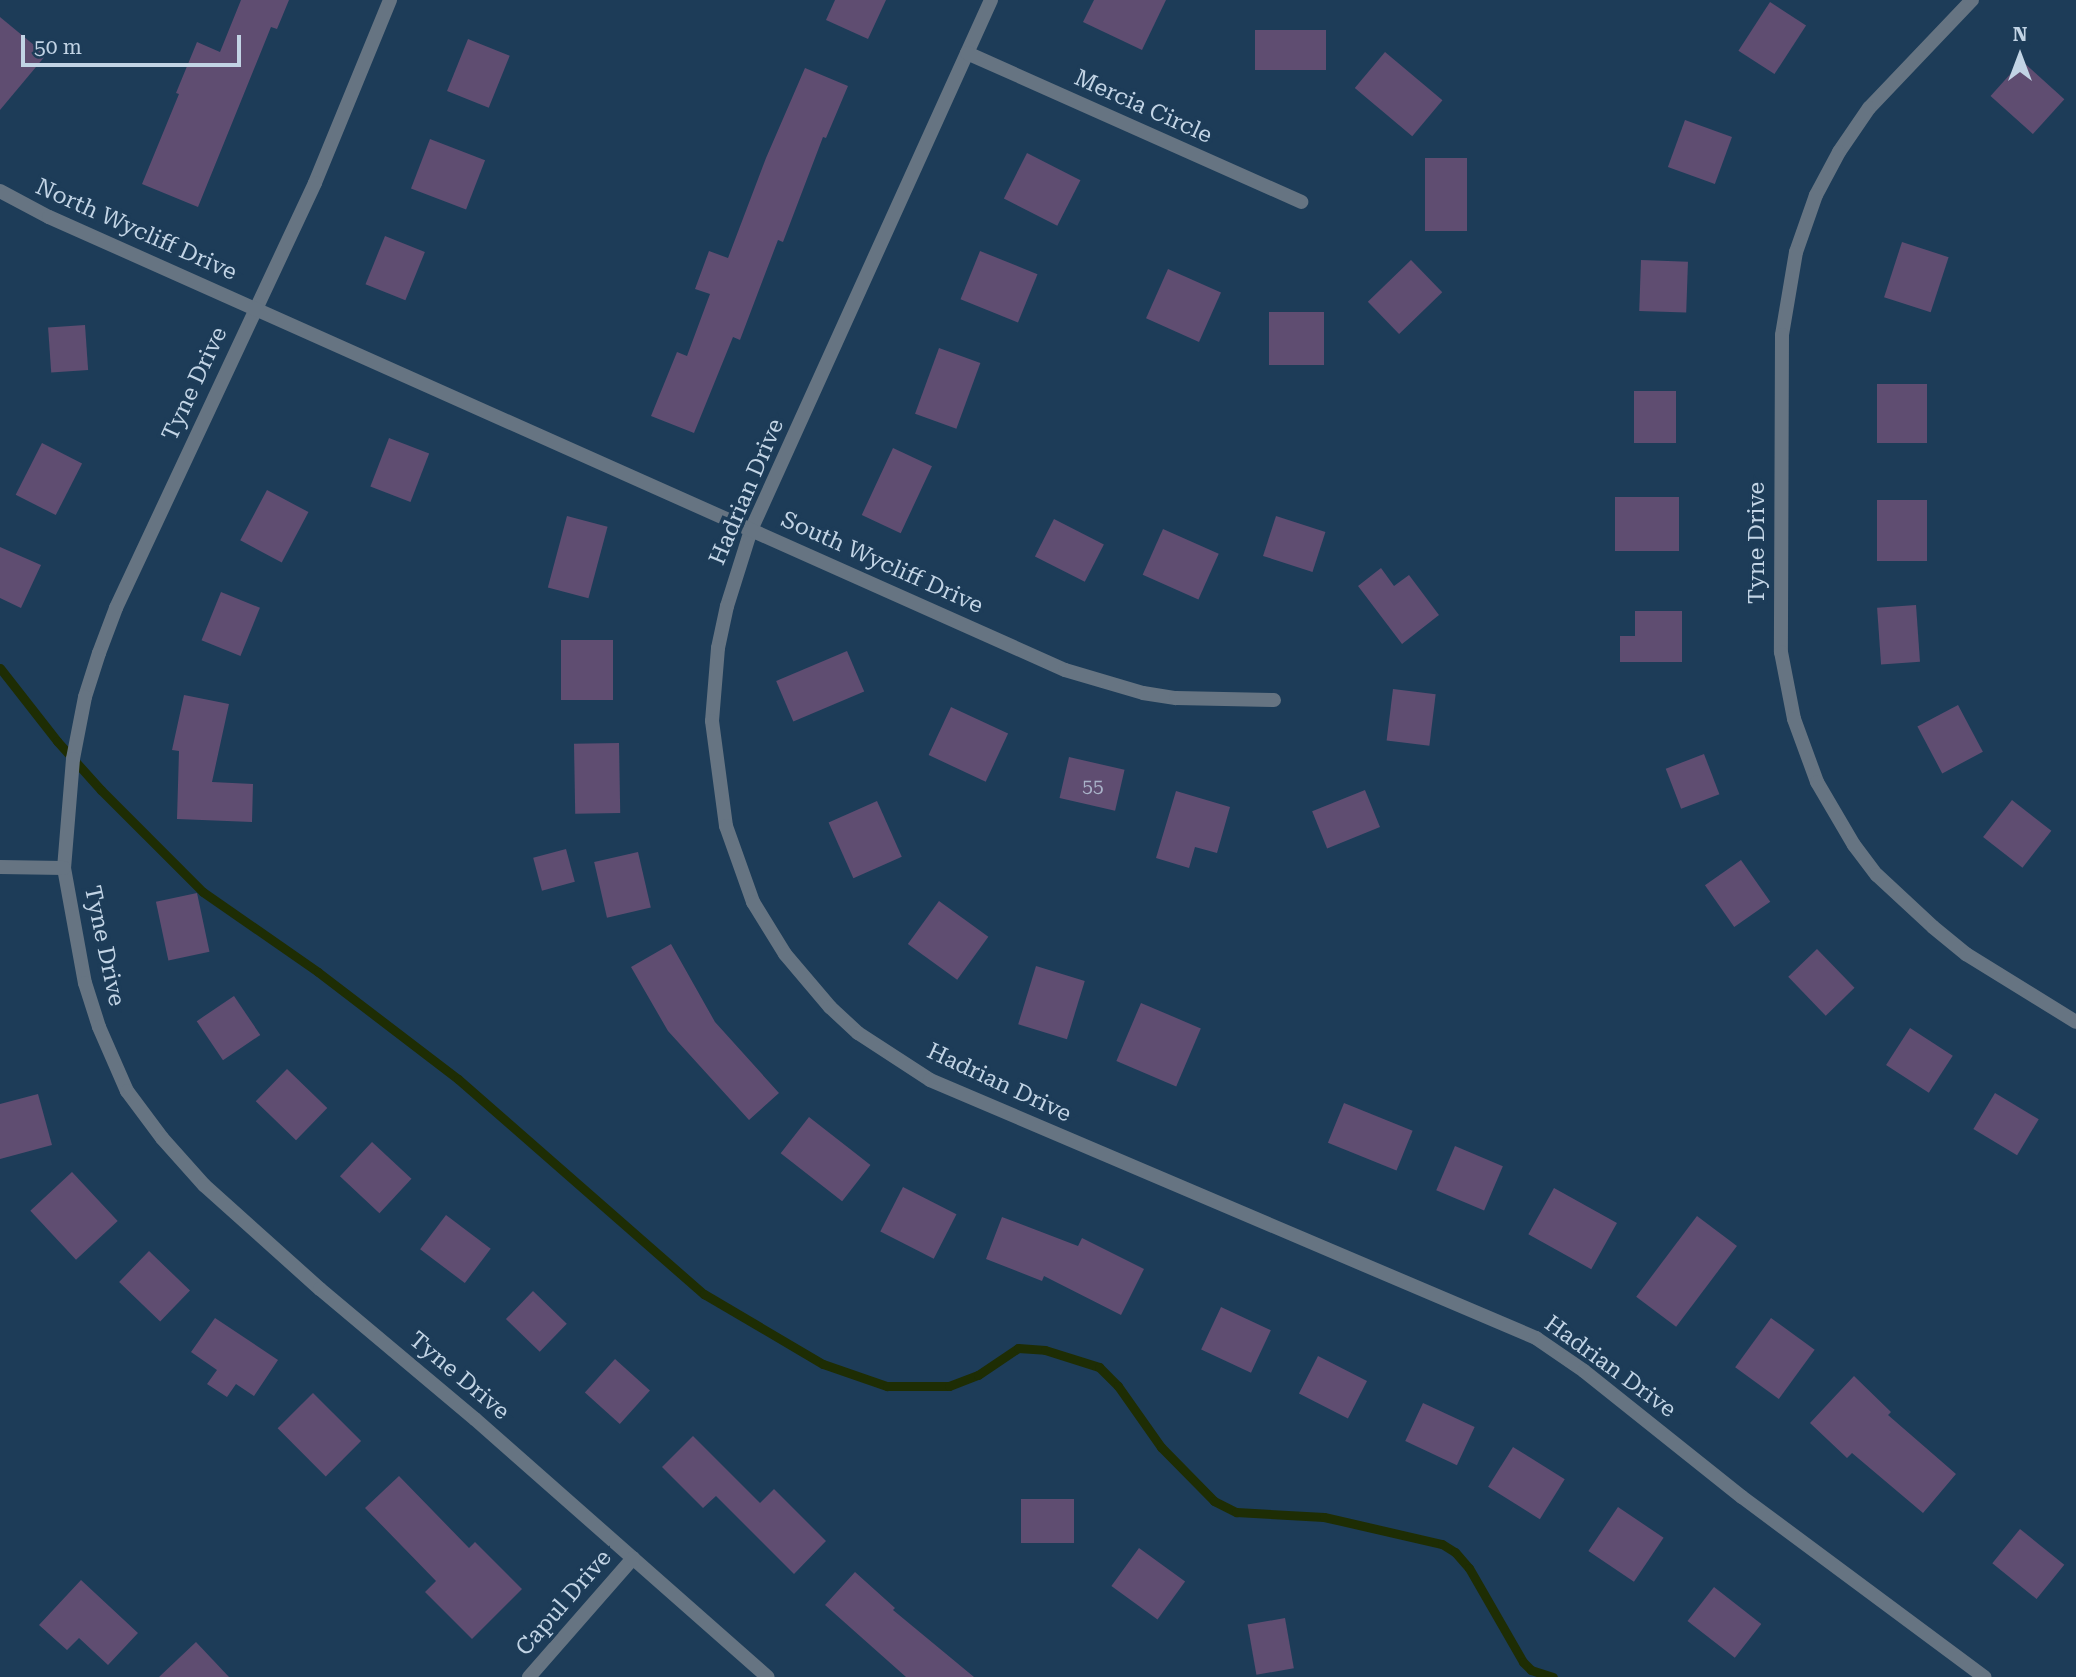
<!DOCTYPE html>
<style>
body{margin:0}
#map{position:relative;width:2076px;height:1677px;overflow:hidden;background:#1d3c58;font-family:"Roboto Serif",serif}
div>[style]{position:absolute}
[style*='--x']{left:calc(var(--x)*1px);top:calc(var(--y)*1px);width:calc(var(--w)*1px);rotate:calc(var(--a)*1deg)}
.stream>*{height:9px;margin:-4.5px;padding:0 4.5px;transform-origin:4.5px;border-radius:4.5px;background:#1e2d04}
.building>*{inset:0;background:#5f4d71;transform-origin:0 0}
.street>*{height:14px;margin:-7px;padding:0 7px;transform-origin:7px;border-radius:7px;background:#667482}
span{translate:-50% -50%;white-space:nowrap;text-align:center;line-height:1.15;-webkit-text-stroke:7px #1d3c58;paint-order:stroke}
.number-label{font-size:19px;color:#a9b2c8}
.number-label span{-webkit-text-stroke-width:0}
.street-label{font-size:23px;color:#c2d4e5}
.north{position:absolute;left:1985px;top:21px;width:70px;height:70px;-webkit-text-stroke:5px #1d3c58;paint-order:stroke;rotate:0deg;font-size:19px;font-weight:700;line-height:28px;text-align:center;color:#c2d4e5}
.north::after{content:'';display:block;margin:auto;width:24px;height:32px;background:#c2d4e5;clip-path:polygon(50% 0,100% 100%,50% 72%,0 100%)}
.scale{position:absolute;left:21px;top:35px;width:220px;height:32px;box-sizing:border-box;border:4px solid #c2d4e5;border-top:0;padding-left:9px;font-size:21px;line-height:24px;white-space:nowrap;color:#c2d4e5;-webkit-text-stroke:5px #1d3c58;paint-order:stroke}
</style>
<div id="map">
<div class="stream">
<div style="--x:0;--y:668;--w:93;--a:52"></div>
<div style="--x:57;--y:741;--w:66;--a:48.1"></div>
<div style="--x:101;--y:790;--w:144;--a:45"></div>
<div style="--x:203;--y:892;--w:140;--a:34.8"></div>
<div style="--x:318;--y:972;--w:176;--a:37.4"></div>
<div style="--x:458;--y:1079;--w:327;--a:41.2"></div>
<div style="--x:704;--y:1294;--w:138;--a:30.5"></div>
<div style="--x:823;--y:1364;--w:68;--a:19"></div>
<div style="--x:887;--y:1386;--w:62;--a:0"></div>
<div style="--x:949;--y:1386;--w:31;--a:-21"></div>
<div style="--x:978;--y:1375;--w:48;--a:-34"></div>
<div style="--x:1018;--y:1348;--w:27;--a:4"></div>
<div style="--x:1045;--y:1350;--w:57;--a:17.5"></div>
<div style="--x:1099;--y:1367;--w:27;--a:45"></div>
<div style="--x:1118;--y:1386;--w:75;--a:54.8"></div>
<div style="--x:1161;--y:1447;--w:76;--a:45.5"></div>
<div style="--x:1214;--y:1501;--w:25;--a:27"></div>
<div style="--x:1236;--y:1512;--w:88;--a:3.3"></div>
<div style="--x:1324;--y:1517;--w:121;--a:12.9"></div>
<div style="--x:1442;--y:1544;--w:15;--a:32"></div>
<div style="--x:1455;--y:1552;--w:21;--a:49"></div>
<div style="--x:1469;--y:1568;--w:108;--a:60.1"></div>
<div style="--x:1523;--y:1662;--w:11;--a:45"></div>
<div style="--x:1531;--y:1670;--w:23;--a:18"></div>
</div>
<div class="building">
<div style="clip-path:polygon(241px 0,289px 0,277px 29px,271px 27px,198px 207px,142px 184px,179px 94px,176px 93px,197px 42px,220px 52px)"></div>
<div style="clip-path:polygon(835px 0,886px 0,868px 39px,826px 20px)"></div>
<div style="clip-path:polygon(1094px 0,1166px 0,1142px 50px,1083px 22px)"></div>
<div style="left:1770px;top:2px;width:43px;height:58px;rotate:33deg"></div>
<div style="clip-path:polygon(0 17px,46px 55px,0 110px)"></div>
<div style="left:1255px;top:30px;width:71px;height:40px"></div>
<div style="left:468px;top:39px;width:45px;height:56px;rotate:22deg"></div>
<div style="left:1385px;top:52px;width:75px;height:47px;rotate:40deg"></div>
<div style="left:2022px;top:61px;width:57px;height:47px;rotate:42deg"></div>
<div style="clip-path:polygon(805px 68px,848px 86px,826px 138px,823px 137px,783px 242px,778px 240px,740px 340px,733px 337px,694px 433px,651px 416px,677px 352px,687px 356px,710px 294px,695px 289px,709px 251px,728px 258px,766px 158px)"></div>
<div style="left:1685px;top:120px;width:50px;height:50px;rotate:20deg"></div>
<div style="left:430px;top:139px;width:59px;height:53px;rotate:21deg"></div>
<div style="left:1027px;top:153px;width:60px;height:51px;rotate:27deg"></div>
<div style="left:1425px;top:158px;width:42px;height:73px"></div>
<div style="left:385px;top:236px;width:43px;height:52px;rotate:22deg"></div>
<div style="left:1902px;top:242px;width:49px;height:58px;rotate:18deg"></div>
<div style="left:980px;top:251px;width:62px;height:52px;rotate:22deg"></div>
<div style="left:1411px;top:260px;width:45px;height:60px;rotate:46deg"></div>
<div style="left:1641px;top:260px;width:47px;height:51px;rotate:2deg"></div>
<div style="left:1168px;top:269px;width:58px;height:54px;rotate:24deg"></div>
<div style="left:1269px;top:312px;width:55px;height:53px"></div>
<div style="left:85px;top:325px;width:45px;height:37px;rotate:86deg"></div>
<div style="left:939px;top:348px;width:44px;height:70px;rotate:20deg"></div>
<div style="left:1877px;top:384px;width:50px;height:59px"></div>
<div style="left:1634px;top:391px;width:42px;height:52px"></div>
<div style="left:389px;top:438px;width:43px;height:52px;rotate:21deg"></div>
<div style="left:42px;top:443px;width:45px;height:58px;rotate:27deg"></div>
<div style="left:893px;top:448px;width:43px;height:74px;rotate:25deg"></div>
<div style="left:267px;top:490px;width:47px;height:57px;rotate:28deg"></div>
<div style="left:1615px;top:497px;width:64px;height:54px"></div>
<div style="left:1877px;top:500px;width:50px;height:61px"></div>
<div style="left:567px;top:516px;width:42px;height:74px;rotate:15deg"></div>
<div style="left:1276px;top:516px;width:52px;height:42px;rotate:18deg"></div>
<div style="left:1054px;top:519px;width:56px;height:42px;rotate:27deg"></div>
<div style="left:1163px;top:529px;width:61px;height:50px;rotate:24deg"></div>
<div style="clip-path:polygon(0 547px,41px 565px,21px 608px,0 598px)"></div>
<div style="clip-path:polygon(1381px 568px,1394px 586px,1409px 575px,1439px 615px,1402px 644px,1358px 586px)"></div>
<div style="left:221px;top:592px;width:42px;height:52px;rotate:22deg"></div>
<div style="left:1916px;top:605px;width:57px;height:39px;rotate:86deg"></div>
<div style="clip-path:polygon(1635px 611px,1682px 611px,1682px 662px,1620px 662px,1620px 636px,1635px 636px)"></div>
<div style="left:561px;top:640px;width:52px;height:60px"></div>
<div style="left:847px;top:651px;width:44px;height:77px;rotate:67deg"></div>
<div style="left:1393px;top:689px;width:43px;height:52px;rotate:7deg"></div>
<div style="clip-path:polygon(184px 695px,229px 704px,212px 782px,253px 784px,252px 822px,177px 819px,179px 751px,172px 750px)"></div>
<div style="left:1958px;top:705px;width:53px;height:46px;rotate:62deg"></div>
<div style="left:951px;top:707px;width:63px;height:53px;rotate:25deg"></div>
<div style="left:619px;top:743px;width:70px;height:45px;rotate:89deg"></div>
<div style="left:1704px;top:754px;width:43px;height:41px;rotate:69deg"></div>
<div style="left:1069px;top:757px;width:57px;height:42px;rotate:13deg"></div>
<div style="left:1365px;top:790px;width:40px;height:57px;rotate:68deg"></div>
<div style="clip-path:polygon(1176px 791px,1230px 807px,1217px 853px,1195px 847px,1189px 868px,1156px 858px)"></div>
<div style="left:2012px;top:800px;width:50px;height:47px;rotate:38deg"></div>
<div style="left:877px;top:801px;width:61px;height:53px;rotate:66deg"></div>
<div style="left:566px;top:849px;width:34px;height:34px;rotate:75deg"></div>
<div style="left:638px;top:852px;width:57px;height:45px;rotate:77deg"></div>
<div style="left:1741px;top:860px;width:51px;height:44px;rotate:55deg"></div>
<div style="left:197px;top:893px;width:60px;height:42px;rotate:78deg"></div>
<div style="left:939px;top:901px;width:61px;height:53px;rotate:36deg"></div>
<div style="clip-path:polygon(671px 944px,715px 1022px,779px 1093px,749px 1120px,668px 1031px,631px 967px)"></div>
<div style="left:1817px;top:949px;width:54px;height:40px;rotate:46deg"></div>
<div style="left:1036px;top:966px;width:51px;height:61px;rotate:17deg"></div>
<div style="left:234px;top:996px;width:47px;height:45px;rotate:56deg"></div>
<div style="left:1141px;top:1003px;width:65px;height:63px;rotate:23deg"></div>
<div style="left:1910px;top:1028px;width:51px;height:44px;rotate:33deg"></div>
<div style="left:287px;top:1069px;width:56px;height:45px;rotate:44deg"></div>
<div style="left:1995px;top:1093px;width:51px;height:42px;rotate:31deg"></div>
<div style="clip-path:polygon(38px 1094px,52px 1145px,0 1159px,0 1104px)"></div>
<div style="left:1344px;top:1103px;width:74px;height:43px;rotate:22deg"></div>
<div style="left:809px;top:1117px;width:78px;height:46px;rotate:38deg"></div>
<div style="left:372px;top:1142px;width:54px;height:47px;rotate:43deg"></div>
<div style="left:1455px;top:1146px;width:52px;height:48px;rotate:23deg"></div>
<div style="left:72px;top:1172px;width:67px;height:57px;rotate:47deg"></div>
<div style="left:903px;top:1187px;width:60px;height:50px;rotate:27deg"></div>
<div style="left:1554px;top:1188px;width:72px;height:53px;rotate:29deg"></div>
<div style="left:446px;top:1215px;width:56px;height:43px;rotate:37deg"></div>
<div style="left:1697px;top:1216px;width:50px;height:101px;rotate:37deg"></div>
<div style="clip-path:polygon(1002px 1217px,1078px 1246px,1082px 1238px,1144px 1269px,1121px 1315px,1044px 1276px,1042px 1281px,986px 1259px)"></div>
<div style="left:149px;top:1251px;width:57px;height:43px;rotate:44deg"></div>
<div style="left:533px;top:1291px;width:47px;height:39px;rotate:44deg"></div>
<div style="left:1221px;top:1307px;width:55px;height:47px;rotate:25deg"></div>
<div style="clip-path:polygon(215px 1318px,278px 1360px,254px 1396px,236px 1384px,227px 1397px,207px 1384px,217px 1370px,191px 1352px)"></div>
<div style="left:1771px;top:1318px;width:54px;height:61px;rotate:36deg"></div>
<div style="left:1318px;top:1356px;width:55px;height:42px;rotate:27deg"></div>
<div style="left:615px;top:1359px;width:47px;height:45px;rotate:42deg"></div>
<div style="clip-path:polygon(1854px 1376px,1891px 1412px,1888px 1415px,1956px 1474px,1923px 1513px,1852px 1453px,1847px 1458px,1810px 1423px)"></div>
<div style="left:313px;top:1393px;width:68px;height:50px;rotate:45deg"></div>
<div style="left:1423px;top:1403px;width:57px;height:42px;rotate:25deg"></div>
<div style="clip-path:polygon(693px 1436px,760px 1503px,774px 1489px,826px 1541px,794px 1574px,716px 1496px,703px 1508px,662px 1467px)"></div>
<div style="left:1513px;top:1447px;width:61px;height:47px;rotate:32deg"></div>
<div style="clip-path:polygon(399px 1476px,469px 1548px,475px 1542px,522px 1589px,472px 1639px,425px 1592px,436px 1581px,365px 1508px)"></div>
<div style="left:1021px;top:1499px;width:53px;height:44px"></div>
<div style="left:1618px;top:1507px;width:55px;height:53px;rotate:34deg"></div>
<div style="left:2020px;top:1529px;width:57px;height:44px;rotate:39deg"></div>
<div style="left:1139px;top:1548px;width:57px;height:47px;rotate:36deg"></div>
<div style="clip-path:polygon(855px 1572px,895px 1608px,893px 1610px,974px 1677px,906px 1677px,825px 1605px)"></div>
<div style="clip-path:polygon(81px 1580px,138px 1633px,108px 1665px,79px 1638px,67px 1650px,39px 1625px)"></div>
<div style="left:1714px;top:1587px;width:60px;height:43px;rotate:38deg"></div>
<div style="left:1285px;top:1618px;width:51px;height:38px;rotate:80deg"></div>
<div style="clip-path:polygon(196px 1642px,229px 1677px,159px 1677px)"></div>
</div>
<div class="street">
<div style="--x:390;--y:0;--w:198;--a:112.3"></div>
<div style="--x:315;--y:183;--w:469;--a:115.1"></div>
<div style="--x:116;--y:608;--w:48;--a:110.7"></div>
<div style="--x:99;--y:653;--w:46;--a:107.7"></div>
<div style="--x:85;--y:697;--w:63;--a:101"></div>
<div style="--x:73;--y:759;--w:109;--a:94.7"></div>
<div style="--x:64;--y:868;--w:117;--a:79.7"></div>
<div style="--x:85;--y:983;--w:46;--a:72.3"></div>
<div style="--x:99;--y:1027;--w:70;--a:66.4"></div>
<div style="--x:127;--y:1091;--w:59;--a:53.3"></div>
<div style="--x:162;--y:1138;--w:63;--a:48.2"></div>
<div style="--x:204;--y:1185;--w:156;--a:41.9"></div>
<div style="--x:320;--y:1289;--w:202;--a:40"></div>
<div style="--x:475;--y:1419;--w:390;--a:41.4"></div>
<div style="--x:991;--y:0;--w:582;--a:114.36"></div>
<div style="--x:751;--y:530;--w:80;--a:107.5"></div>
<div style="--x:727;--y:606;--w:43;--a:102.1"></div>
<div style="--x:718;--y:648;--w:73;--a:94.7"></div>
<div style="--x:712;--y:721;--w:106;--a:82.4"></div>
<div style="--x:726;--y:826;--w:81;--a:70.4"></div>
<div style="--x:753;--y:902;--w:61;--a:58.4"></div>
<div style="--x:785;--y:954;--w:70;--a:49.7"></div>
<div style="--x:830;--y:1007;--w:38;--a:43"></div>
<div style="--x:858;--y:1033;--w:86;--a:33.1"></div>
<div style="--x:930;--y:1080;--w:659;--a:23.06"></div>
<div style="--x:1536;--y:1338;--w:58;--a:34.5"></div>
<div style="--x:1584;--y:1371;--w:202;--a:38.6"></div>
<div style="--x:1742;--y:1497;--w:302;--a:36.6"></div>
<div style="--x:1972;--y:0;--w:149;--a:133.6"></div>
<div style="--x:1869;--y:108;--w:53;--a:124.3"></div>
<div style="--x:1839;--y:152;--w:49;--a:118.1"></div>
<div style="--x:1816;--y:195;--w:60;--a:109.3"></div>
<div style="--x:1796;--y:252;--w:84;--a:99.6"></div>
<div style="--x:1782;--y:335;--w:317;--a:90.2"></div>
<div style="--x:1781;--y:652;--w:68;--a:79"></div>
<div style="--x:1794;--y:719;--w:67;--a:69.9"></div>
<div style="--x:1817;--y:782;--w:73;--a:59.6"></div>
<div style="--x:1854;--y:845;--w:38;--a:53"></div>
<div style="--x:1877;--y:875;--w:76;--a:42.9"></div>
<div style="--x:1933;--y:927;--w:43;--a:39.3"></div>
<div style="--x:1966;--y:954;--w:129;--a:31.7"></div>
<div style="--x:967;--y:53;--w:366;--a:24"></div>
<div style="--x:0;--y:191;--w:55;--a:28"></div>
<div style="--x:49;--y:217;--w:1112;--a:24.03"></div>
<div style="--x:1065;--y:670;--w:81;--a:16.4"></div>
<div style="--x:1143;--y:693;--w:33;--a:9"></div>
<div style="--x:1176;--y:698;--w:98;--a:1.2"></div>
<div style="--x:0;--y:867;--w:64;--a:0.9"></div>
<div style="--x:529;--y:1677;--w:158;--a:-48.8"></div>
</div>
<div class="number-label">
<span style="left:1093px;top:786px">55</span>
</div>
<div class="street-label">
<span style="left:1143px;top:107px;rotate:24deg">Mercia Circle</span>
<span style="left:136px;top:230px;rotate:24deg">North Wycliff Drive</span>
<span style="left:195px;top:384px;rotate:-65deg">Tyne Drive</span>
<span style="left:747px;top:492px;rotate:-67deg">Hadrian Drive</span>
<span style="left:1757px;top:543px;rotate:-90deg">Tyne Drive</span>
<span style="left:882px;top:563px;rotate:24deg">South Wycliff Drive</span>
<span style="left:104px;top:946px;rotate:78deg">Tyne Drive</span>
<span style="left:999px;top:1083px;rotate:25deg">Hadrian Drive</span>
<span style="left:1610px;top:1367px;rotate:36deg">Hadrian Drive</span>
<span style="left:459px;top:1376px;rotate:40deg">Tyne Drive</span>
<span style="left:564px;top:1603px;rotate:-49deg">Capul Drive</span>
</div>
<div class="north">N</div>
<div class="scale">50 m</div>
</div>
